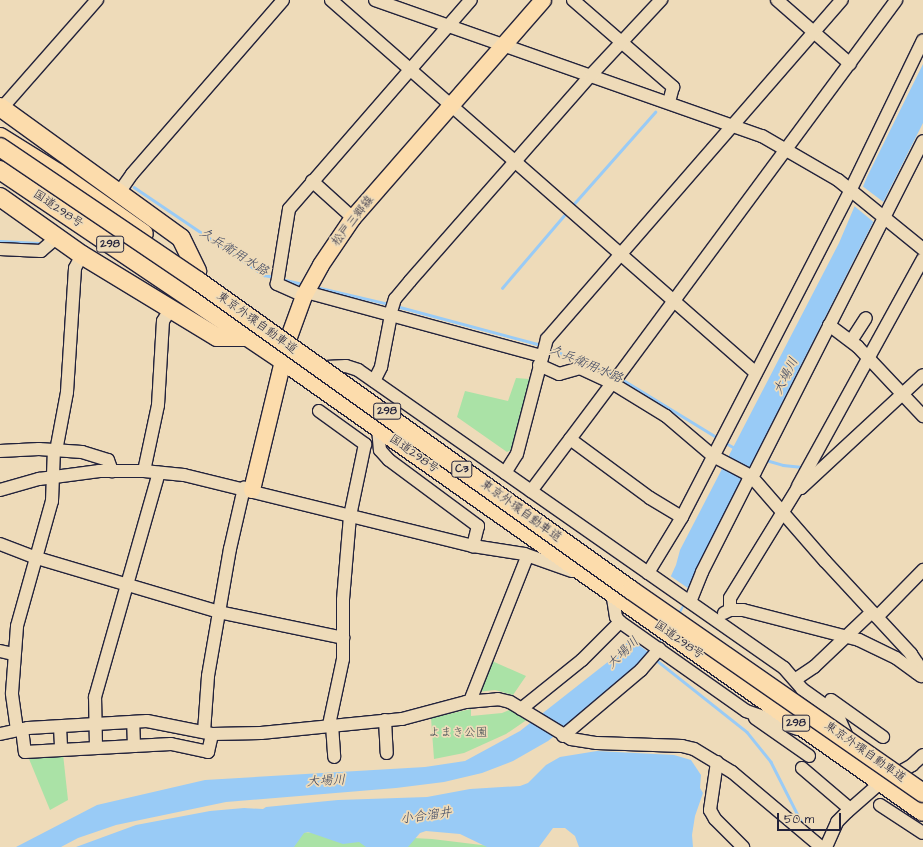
<!DOCTYPE html>
<meta charset="utf-8">
<style>
body{margin:0}
#map{position:relative;width:923px;height:847px;overflow:hidden;background:#eedbb9;font-family:"Architects Daughter","Klee One",sans-serif}
div>[style]{position:absolute}
[style*='--x']{left:calc(var(--x)*1px);top:calc(var(--y)*1px);width:calc(var(--w)*1px);rotate:calc(var(--a)*1deg)}
.green>*{inset:0;background:#aae2a6}
.water>*{inset:0;background:#99cbf6}
.pier>*{inset:0;background:#eedbb9}
.stream>*{height:2.5px;margin:-1.25px;padding:0 1.25px;transform-origin:1.25px;border-radius:1.25px;background:#99cbf6}
.roads{filter:drop-shadow(1px 0 #22223b) drop-shadow(-1px 0 #22223b) drop-shadow(0 1px #22223b) drop-shadow(0 -1px #22223b)}
.minor>*{height:12px;margin:-6px;padding:0 6px;transform-origin:6px;border-radius:6px;background:#eedbb9}
.major>*{height:16px;margin:-8px;padding:0 8px;transform-origin:8px;border-radius:8px;background:#fcdcac}
.highway>*{height:18px;margin:-9px;padding:0 9px;transform-origin:9px;border-radius:9px;background:#fcdcac}
.bridges{filter:drop-shadow(1px 0 #22223b) drop-shadow(-1px 0 #22223b) drop-shadow(0 1px #22223b) drop-shadow(0 -1px #22223b)}
.highway-bridge>*{height:18px;margin:-9px;padding:0 9px;transform-origin:9px;border-radius:9px;background:#fcdcac}
span{translate:-50% -50%;white-space:nowrap;text-align:center;line-height:1.15;-webkit-text-stroke:3.5px #eedbb9;paint-order:stroke}
.shield-label span{padding:1px 3px;background:#eedbb9;border:1px solid;border-radius:3px;-webkit-text-stroke-width:0}
.shield-label{font-size:11px;color:#22223b;font-weight:700}
.street-label{font-size:12px;color:#22223b}
.park-label{font-size:12px;color:#3d4850}
.water-label{font-size:13px;color:#3a4460;font-style:italic}
.scale{position:absolute;left:777px;top:813px;width:64px;height:18px;box-sizing:border-box;border:2px solid #22223b;border-top:0;padding-left:5px;font-size:12px;line-height:14px;white-space:nowrap;color:#22223b;-webkit-text-stroke:3px #eedbb9;paint-order:stroke}
</style>
<div id="map">
<div class="green">
<div style="clip-path:polygon(516px 378px,529px 379px,531px 383px,513px 449px,507px 452px,457px 417px,465px 391px,508px 401px)"></div>
<div style="clip-path:polygon(492px 661px,526px 676px,513px 695px,495px 690px,477px 692px)"></div>
<div style="clip-path:polygon(471px 709px,471px 716px,502px 713px,512px 709px,528px 719px,506px 734px,464px 753px,434px 759px,431px 718px)"></div>
<div style="clip-path:polygon(27px 754px,63px 754px,68px 800px,50px 810px)"></div>
<div style="clip-path:polygon(299px 832px,432px 839px,498px 847px,250px 847px)"></div>
</div>
<div class="water">
<div style="clip-path:polygon(923px 64px,923px 123px,721px 524px,680px 615px,662px 640px,636px 668px,593px 705px,548px 741px,513px 761px,482px 773px,444px 782px,396px 788px,226px 802px,116px 825px,78px 838px,61px 847px,16px 847px,97px 805px,205px 780px,425px 767px,465px 761px,520px 731px,618px 654px,659px 602px,676px 565px,680px 550px,839px 243px,867px 177px)"></div>
<div style="clip-path:polygon(597px 751px,674px 755px,691px 760px,701px 775px,700px 788px,703px 793px,695px 816px,692px 835px,693px 847px,579px 847px,575px 836px,565px 828px,553px 828px,539px 847px,487px 847px,460px 834px,426px 831px,420px 833px,408px 847px,366px 847px,359px 842px,343px 844px,308px 832px,304px 833px,294px 847px,76px 847px,136px 825px,210px 811px,244px 808px,263px 809px,266px 807px,338px 800px,427px 797px,470px 789px,520px 786px,528px 783px,546px 765px,560px 757px)"></div>
</div>
<div class="pier">
<div style="clip-path:polygon(861px 185px,886px 204px,876px 224px,853px 205px)"></div>
<div style="clip-path:polygon(669px 575px,692px 591px,651px 654px,629px 638px,658px 601px)"></div>
</div>
<div class="stream">
<div style="--x:134;--y:187;--w:157;--a:34.1"></div>
<div style="--x:264;--y:275;--w:10;--a:11"></div>
<div style="--x:571;--y:207;--w:127;--a:-48.5"></div>
<div style="--x:0;--y:241;--w:38;--a:3"></div>
<div style="--x:281;--y:279;--w:23;--a:13"></div>
<div style="--x:316;--y:287;--w:75;--a:13.1"></div>
<div style="--x:502;--y:288;--w:100;--a:-49.5"></div>
<div style="--x:396;--y:306;--w:151;--a:15"></div>
<div style="--x:548;--y:348;--w:70;--a:22.6"></div>
<div style="--x:866;--y:350;--w:45;--a:-60.6"></div>
<div style="--x:620;--y:378;--w:115;--a:31.5"></div>
<div style="--x:724;--y:442;--w:13;--a:29"></div>
<div style="--x:766;--y:460;--w:18;--a:16"></div>
<div style="--x:783;--y:465;--w:19;--a:6"></div>
<div style="--x:802;--y:467;--w:2;--a:-63"></div>
<div style="--x:655;--y:659;--w:117;--a:38.4"></div>
<div style="--x:747;--y:732;--w:38;--a:51"></div>
<div style="--x:771;--y:762;--w:73;--a:63.1"></div>
</div>
<div class="roads">
<div class="minor">
<div style="--x:331;--y:0;--w:565;--a:41.27"></div>
<div style="--x:375;--y:0;--w:410;--a:19.4"></div>
<div style="--x:762;--y:136;--w:88;--a:30.1"></div>
<div style="--x:838;--y:180;--w:109;--a:39.1"></div>
<div style="--x:573;--y:0;--w:133;--a:41"></div>
<div style="--x:673;--y:87;--w:16;--a:105"></div>
<div style="--x:777;--y:0;--w:97;--a:41.2"></div>
<div style="--x:2;--y:108;--w:144;--a:-48.7"></div>
<div style="--x:312;--y:181;--w:55;--a:42.1"></div>
<div style="--x:118;--y:194;--w:24;--a:-55"></div>
<div style="--x:132;--y:174;--w:230;--a:-49"></div>
<div style="--x:0;--y:249;--w:41;--a:2.8"></div>
<div style="--x:41;--y:251;--w:20;--a:-41"></div>
<div style="--x:306;--y:292;--w:245;--a:15.2"></div>
<div style="--x:304;--y:296;--w:30;--a:-156"></div>
<div style="--x:277;--y:284;--w:76;--a:-80.9"></div>
<div style="--x:289;--y:209;--w:277;--a:-49"></div>
<div style="--x:390;--y:315;--w:17;--a:-73"></div>
<div style="--x:395;--y:299;--w:23;--a:-50"></div>
<div style="--x:410;--y:281;--w:274;--a:-48.7"></div>
<div style="--x:591;--y:75;--w:103;--a:-47"></div>
<div style="--x:829;--y:325;--w:36;--a:37"></div>
<div style="--x:858;--y:347;--w:95;--a:46.7"></div>
<div style="--x:851;--y:341;--w:27;--a:-57"></div>
<div style="--x:539;--y:365;--w:22;--a:24"></div>
<div style="--x:559;--y:374;--w:22;--a:-16"></div>
<div style="--x:580;--y:368;--w:35;--a:25"></div>
<div style="--x:612;--y:383;--w:63;--a:31.4"></div>
<div style="--x:666;--y:416;--w:62;--a:40.4"></div>
<div style="--x:713;--y:456;--w:43;--a:27.8"></div>
<div style="--x:751;--y:476;--w:113;--a:49"></div>
<div style="--x:825;--y:561;--w:127;--a:47.2"></div>
<div style="--x:911;--y:654;--w:11;--a:56"></div>
<div style="--x:917;--y:663;--w:10;--a:90"></div>
<div style="--x:326;--y:367;--w:20;--a:-3"></div>
<div style="--x:346;--y:366;--w:13;--a:18"></div>
<div style="--x:358;--y:370;--w:520;--a:34.97"></div>
<div style="--x:784;--y:668;--w:28;--a:49"></div>
<div style="--x:802;--y:689;--w:43;--a:35.5"></div>
<div style="--x:837;--y:714;--w:22;--a:66"></div>
<div style="--x:374;--y:381;--w:16;--a:-63"></div>
<div style="--x:381;--y:367;--w:53;--a:-79.1"></div>
<div style="--x:613;--y:383;--w:476;--a:-53.5"></div>
<div style="--x:319;--y:411;--w:57;--a:35.7"></div>
<div style="--x:365;--y:444;--w:74;--a:101.8"></div>
<div style="--x:350;--y:516;--w:84;--a:94.8"></div>
<div style="--x:343;--y:600;--w:59;--a:90"></div>
<div style="--x:343;--y:659;--w:67;--a:102"></div>
<div style="--x:378;--y:428;--w:22;--a:85"></div>
<div style="--x:380;--y:450;--w:13;--a:48"></div>
<div style="--x:389;--y:460;--w:111;--a:36.6"></div>
<div style="--x:478;--y:526;--w:21;--a:104"></div>
<div style="--x:570;--y:439;--w:99;--a:36.4"></div>
<div style="--x:650;--y:498;--w:37;--a:31"></div>
<div style="--x:0;--y:451;--w:39;--a:-3"></div>
<div style="--x:39;--y:449;--w:43;--a:4"></div>
<div style="--x:82;--y:452;--w:27;--a:17"></div>
<div style="--x:108;--y:460;--w:12;--a:70"></div>
<div style="--x:56;--y:451;--w:60;--a:-79.4"></div>
<div style="--x:67;--y:392;--w:124;--a:-86.3"></div>
<div style="--x:75;--y:268;--w:15;--a:-62"></div>
<div style="--x:144;--y:471;--w:67;--a:-78"></div>
<div style="--x:158;--y:405;--w:84;--a:-86.6"></div>
<div style="--x:163;--y:321;--w:13;--a:-58"></div>
<div style="--x:505;--y:473;--w:22;--a:-58"></div>
<div style="--x:517;--y:454;--w:119;--a:-75.4"></div>
<div style="--x:547;--y:339;--w:449;--a:-49"></div>
<div style="--x:798;--y:486;--w:259;--a:-61.2"></div>
<div style="--x:0;--y:490;--w:41;--a:-15.8"></div>
<div style="--x:39;--y:479;--w:61;--a:-7.6"></div>
<div style="--x:99;--y:471;--w:45;--a:0"></div>
<div style="--x:144;--y:471;--w:40;--a:5.7"></div>
<div style="--x:184;--y:475;--w:298;--a:13.8"></div>
<div style="--x:473;--y:546;--w:52;--a:8.9"></div>
<div style="--x:524;--y:554;--w:51;--a:19.5"></div>
<div style="--x:531;--y:491;--w:135;--a:-53.1"></div>
<div style="--x:0;--y:544;--w:40;--a:21"></div>
<div style="--x:37;--y:558;--w:190;--a:16.5"></div>
<div style="--x:219;--y:612;--w:127;--a:11.8"></div>
<div style="--x:648;--y:573;--w:66;--a:-58.7"></div>
<div style="--x:682;--y:517;--w:369;--a:-62.7"></div>
<div style="--x:851;--y:189;--w:165;--a:-64.2"></div>
<div style="--x:612;--y:592;--w:25;--a:81"></div>
<div style="--x:616;--y:617;--w:6;--a:51"></div>
<div style="--x:620;--y:622;--w:154;--a:35.2"></div>
<div style="--x:746;--y:711;--w:55;--a:19.1"></div>
<div style="--x:690;--y:602;--w:32;--a:-68"></div>
<div style="--x:702;--y:572;--w:102;--a:-63.2"></div>
<div style="--x:748;--y:481;--w:11;--a:-52"></div>
<div style="--x:755;--y:472;--w:371;--a:-63.1"></div>
<div style="--x:730;--y:610;--w:12;--a:-90"></div>
<div style="--x:730;--y:598;--w:128;--a:-58.4"></div>
<div style="--x:797;--y:489;--w:4;--a:-14"></div>
<div style="--x:801;--y:488;--w:166;--a:-42.8"></div>
<div style="--x:724;--y:613;--w:7;--a:-27"></div>
<div style="--x:730;--y:610;--w:13;--a:0"></div>
<div style="--x:743;--y:610;--w:120;--a:14.5"></div>
<div style="--x:859;--y:640;--w:41;--a:25.9"></div>
<div style="--x:896;--y:658;--w:31;--a:36"></div>
<div style="--x:877;--y:617;--w:66;--a:-45.6"></div>
<div style="--x:0;--y:651;--w:13;--a:13"></div>
<div style="--x:796;--y:679;--w:22;--a:-34"></div>
<div style="--x:814;--y:667;--w:80;--a:-43.5"></div>
<div style="--x:831;--y:700;--w:64;--a:35.4"></div>
<div style="--x:470;--y:701;--w:155;--a:-68.4"></div>
<div style="--x:521;--y:709;--w:78;--a:-38.8"></div>
<div style="--x:582;--y:660;--w:54;--a:-45"></div>
<div style="--x:755;--y:718;--w:66;--a:35.1"></div>
<div style="--x:385;--y:720;--w:33;--a:87"></div>
<div style="--x:332;--y:725;--w:32;--a:86"></div>
<div style="--x:60;--y:727;--w:22;--a:87"></div>
<div style="--x:22;--y:729;--w:23;--a:83"></div>
<div style="--x:25;--y:752;--w:109;--a:-3.2"></div>
<div style="--x:134;--y:746;--w:23;--a:-92"></div>
<div style="--x:17;--y:730;--w:37;--a:-98"></div>
<div style="--x:12;--y:693;--w:67;--a:-85.7"></div>
<div style="--x:17;--y:626;--w:130;--a:-74.4"></div>
<div style="--x:52;--y:501;--w:51;--a:-87.8"></div>
<div style="--x:204;--y:732;--w:56;--a:-85.9"></div>
<div style="--x:208;--y:676;--w:129;--a:-80.2"></div>
<div style="--x:230;--y:549;--w:63;--a:-77.1"></div>
<div style="--x:0;--y:734;--w:29;--a:-12"></div>
<div style="--x:28;--y:728;--w:119;--a:-3.4"></div>
<div style="--x:147;--y:721;--w:66;--a:11.3"></div>
<div style="--x:212;--y:734;--w:49;--a:-1.2"></div>
<div style="--x:261;--y:733;--w:142;--a:-5.7"></div>
<div style="--x:402;--y:719;--w:66;--a:-14.9"></div>
<div style="--x:466;--y:702;--w:32;--a:-5"></div>
<div style="--x:498;--y:699;--w:12;--a:14"></div>
<div style="--x:510;--y:702;--w:71;--a:31.2"></div>
<div style="--x:571;--y:739;--w:26;--a:9"></div>
<div style="--x:597;--y:743;--w:85;--a:2"></div>
<div style="--x:682;--y:746;--w:12;--a:14"></div>
<div style="--x:694;--y:749;--w:44;--a:31.2"></div>
<div style="--x:732;--y:772;--w:116;--a:40.1"></div>
<div style="--x:563;--y:736;--w:102;--a:-40.2"></div>
<div style="--x:641;--y:670;--w:28;--a:-49"></div>
<div style="--x:134;--y:746;--w:37;--a:-3"></div>
<div style="--x:171;--y:744;--w:38;--a:12"></div>
<div style="--x:208;--y:752;--w:18;--a:-77"></div>
<div style="--x:96;--y:747;--w:50;--a:-91.1"></div>
<div style="--x:95;--y:697;--w:233;--a:-74.1"></div>
<div style="--x:717;--y:762;--w:49;--a:98.3"></div>
<div style="--x:710;--y:810;--w:10;--a:61"></div>
<div style="--x:715;--y:819;--w:40;--a:45"></div>
<div style="--x:802;--y:768;--w:63;--a:40.5"></div>
<div style="--x:880;--y:805;--w:51;--a:33.1"></div>
<div style="--x:826;--y:847;--w:27;--a:-66"></div>
<div style="--x:837;--y:822;--w:14;--a:-45"></div>
<div style="--x:847;--y:812;--w:44;--a:-41.3"></div>
<div style="--x:880;--y:783;--w:37;--a:-29"></div>
<div style="--x:912;--y:765;--w:15;--a:-42"></div>
</div>
<div class="major">
<div style="--x:252;--y:490;--w:154;--a:-76.5"></div>
<div style="--x:288;--y:340;--w:47;--a:-70"></div>
<div style="--x:304;--y:296;--w:35;--a:-61"></div>
<div style="--x:321;--y:265;--w:57;--a:-55.8"></div>
<div style="--x:353;--y:218;--w:289;--a:-48.9"></div>
</div>
<div class="highway">
<div style="--x:0;--y:107;--w:223;--a:35.9"></div>
<div style="--x:181;--y:238;--w:37;--a:64"></div>
<div style="--x:0;--y:137;--w:68;--a:31.8"></div>
<div style="--x:58;--y:173;--w:105;--a:35.3"></div>
<div style="--x:0;--y:170;--w:340;--a:34"></div>
<div style="--x:282;--y:360;--w:784;--a:35.19"></div>
<div style="--x:0;--y:197;--w:100;--a:35.3"></div>
<div style="--x:82;--y:255;--w:158;--a:31.3"></div>
<div style="--x:217;--y:337;--w:31;--a:0"></div>
</div>
</div>
<div class="bridges">
<div class="highway-bridge">
<div style="--x:0;--y:147;--w:239;--a:34.1"></div>
<div style="--x:198;--y:281;--w:532;--a:35.51"></div>
<div style="--x:631;--y:590;--w:356;--a:34.8"></div>
</div>
</div>
<div class="shield-label">
<span style="left:110px;top:244px">298</span>
<span style="left:387px;top:411px">298</span>
<span style="left:462px;top:469px">C3</span>
<span style="left:796px;top:723px">298</span>
</div>
<div class="street-label">
<span style="left:58px;top:209px;rotate:34deg">国道298号</span>
<span style="left:353px;top:221px;rotate:-52deg">松戸三郷線</span>
<span style="left:257px;top:323px;rotate:36deg">東京外環自動車道</span>
<span style="left:414px;top:454px;rotate:35deg">国道298号</span>
<span style="left:521px;top:511px;rotate:36deg">東京外環自動車道</span>
<span style="left:679px;top:640px;rotate:35deg">国道298号</span>
<span style="left:865px;top:752px;rotate:35deg">東京外環自動車道</span>
</div>
<div class="park-label">
<span style="left:458px;top:733px">よまき公園</span>
</div>
<div class="water-label">
<span style="left:234px;top:252px;rotate:32deg">久兵衛用水路</span>
<span style="left:586px;top:364px;rotate:23deg">久兵衛用水路</span>
<span style="left:786px;top:376px;rotate:-63deg">大場川</span>
<span style="left:623px;top:653px;rotate:-44deg">大場川</span>
<span style="left:326px;top:781px;rotate:-3deg">大場川</span>
<span style="left:426px;top:816px;rotate:-8deg">小合溜井</span>
</div>
<div class="scale">50 m</div>
</div>
